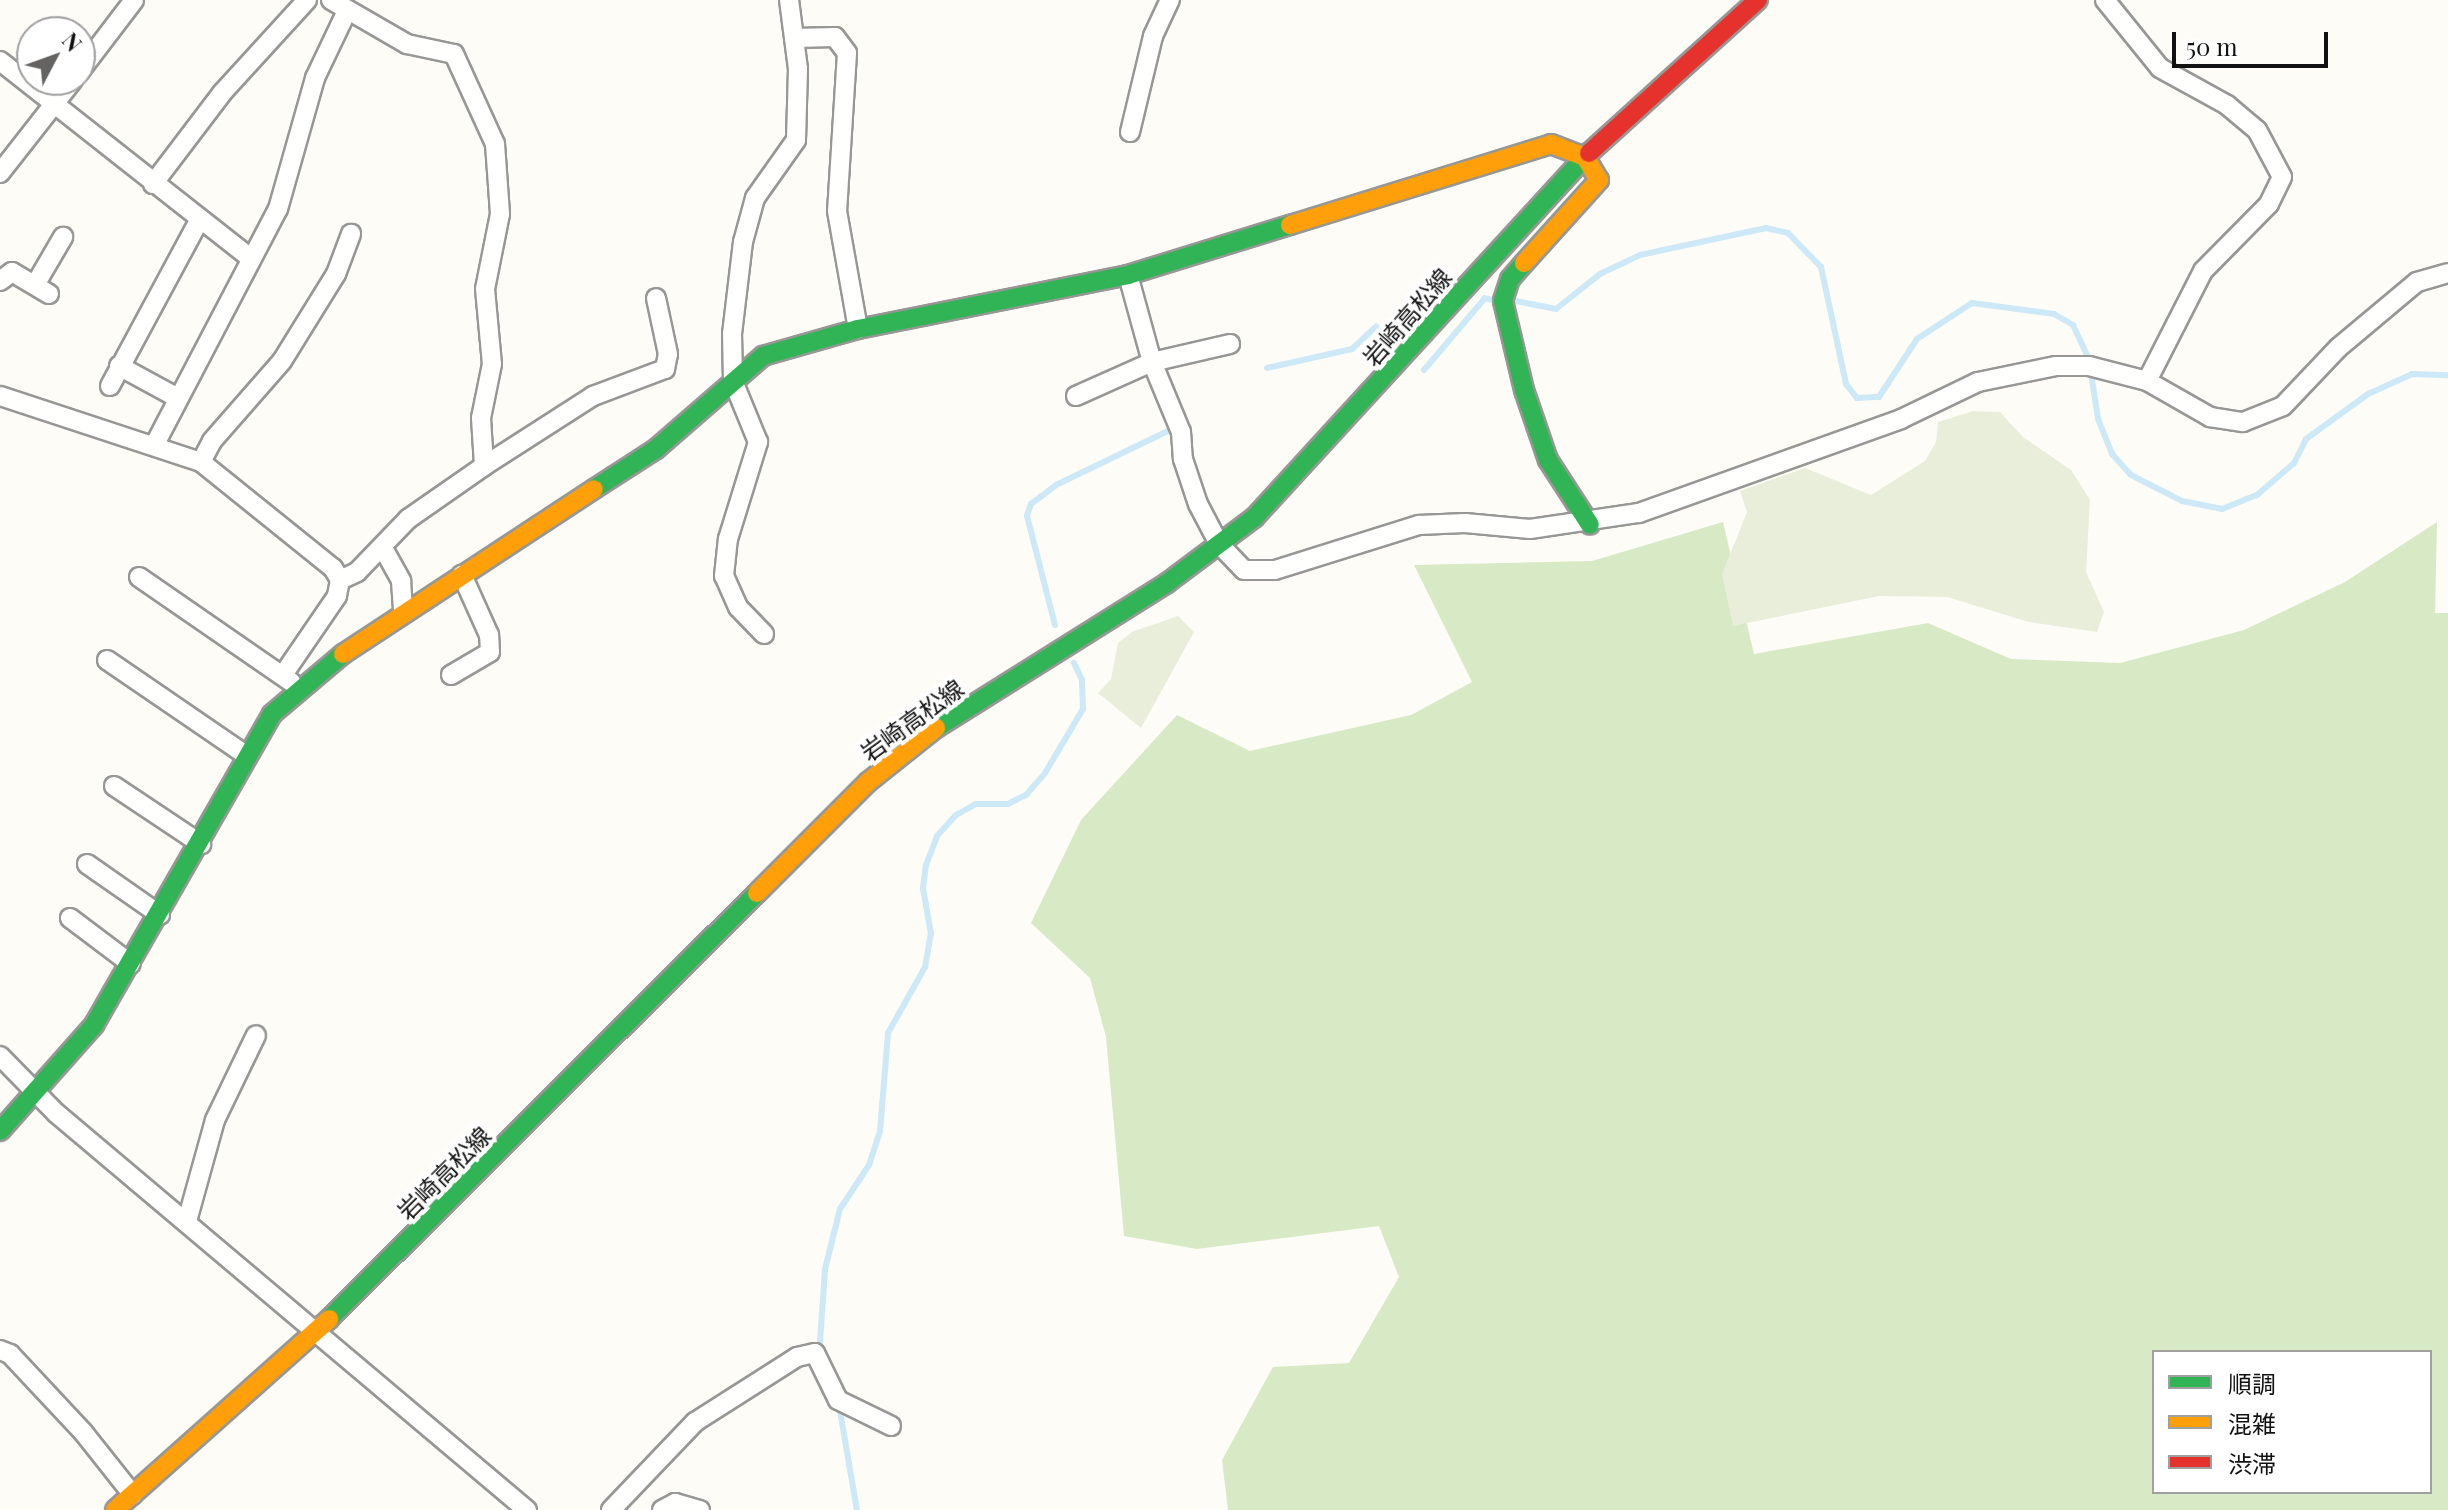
<!DOCTYPE html>
<meta charset="utf-8">
<style>
body{margin:0}
#map{position:relative;width:2448px;height:1510px;overflow:hidden;background:#fdfcf7;font-family:"Playfair Display","Noto Sans JP",serif}
div>[style]{position:absolute}
[style*='--x']{left:calc(var(--x)*1px);top:calc(var(--y)*1px);width:calc(var(--w)*1px);rotate:calc(var(--a)*1deg)}
.forest>*{inset:0;background:#d8eac5}
.cemetery>*{inset:0;background:#e9eedb}
.stream>*{height:6px;margin:-3px;padding:0 3px;transform-origin:3px;border-radius:3px;background:#cde8f7}
.roads{filter:drop-shadow(2px 0 #979795) drop-shadow(-2px 0 #979795) drop-shadow(0 2px #979795) drop-shadow(0 -2px #979795)}
.street>*{height:18px;margin:-9px;padding:0 9px;transform-origin:9px;border-radius:9px;background:#fffffe}
.fast>*{height:18px;margin:-9px;padding:0 9px;transform-origin:9px;border-radius:9px;background:#30b455}
.slow>*{height:18px;margin:-9px;padding:0 9px;transform-origin:9px;border-radius:9px;background:#ff9f0a}
.jam>*{height:18px;margin:-9px;padding:0 9px;transform-origin:9px;border-radius:9px;background:#e5322d}
span{translate:-50% -50%;white-space:nowrap;text-align:center;line-height:1.15;-webkit-text-stroke:8px #fff;paint-order:stroke}
.street-label{font-size:24px;color:#111}
.legend{position:absolute;left:2152px;top:1350px;width:280px;height:144px;box-sizing:border-box;background:#fff;border:2px solid #a0a0a0;margin:0;padding:10px 14px;list-style:none;font-size:24px;color:#111}
.legend li{display:flex;align-items:center;gap:16px;height:40px}
.legend b{width:40px;border:2px solid #a0a0a0}
.north{position:absolute;left:16px;top:16px;width:80px;height:80px;box-sizing:border-box;background:#fff;border:2px solid #a0a0a0;border-radius:50%;rotate:49deg;font-size:22px;font-weight:700;line-height:32px;text-align:center;color:#111}
.north::after{content:'';display:block;margin:auto;width:28px;height:36px;background:#646362;clip-path:polygon(50% 0,100% 100%,50% 72%,0 100%)}
.scale{position:absolute;left:2172px;top:32px;width:156px;height:36px;box-sizing:border-box;border:4px solid #111;border-top:0;padding-left:10px;font-size:24px;line-height:28px;white-space:nowrap;color:#111;-webkit-text-stroke:6px #fff;paint-order:stroke}
</style>
<div id="map">
<div class="forest">
<div style="clip-path:polygon(evenodd,1723px 522px,1754px 654px,1928px 623px,2011px 659px,2120px 663px,2244px 630px,2345px 582px,2437px 522px,2435px 613px,2448px 613px,2448px 1510px,1228px 1510px,1222px 1460px,1273px 1367px,1349px 1363px,1399px 1277px,1379px 1226px,1197px 1249px,1124px 1236px,1106px 1037px,1090px 978px,1031px 923px,1081px 820px,1177px 715px,1250px 751px,1411px 715px,1472px 682px,1414px 565px,1592px 561px,1723px 522px,2154px 1352px,2430px 1352px,2430px 1492px,2154px 1492px,2154px 1352px)"></div>
</div>
<div class="cemetery">
<div style="clip-path:polygon(1973px 411px,2000px 412px,2023px 437px,2071px 470px,2090px 500px,2086px 572px,2104px 612px,2097px 632px,2029px 622px,1947px 597px,1879px 596px,1733px 626px,1722px 574px,1747px 512px,1740px 491px,1805px 468px,1871px 495px,1925px 461px,1936px 442px,1938px 422px)"></div>
<div style="clip-path:polygon(1178px 616px,1194px 632px,1141px 728px,1098px 693px,1111px 679px,1118px 643px,1132px 632px)"></div>
</div>
<div class="stream">
<div style="--x:1511;--y:300;--w:46;--a:11.3"></div>
<div style="--x:1556;--y:309;--w:56;--a:-38.5"></div>
<div style="--x:1600;--y:274;--w:44;--a:-25.4"></div>
<div style="--x:1640;--y:255;--w:129;--a:-12.1"></div>
<div style="--x:1766;--y:228;--w:23;--a:13"></div>
<div style="--x:1788;--y:233;--w:47;--a:45.9"></div>
<div style="--x:1821;--y:267;--w:120;--a:77.9"></div>
<div style="--x:1846;--y:384;--w:18;--a:52"></div>
<div style="--x:1857;--y:398;--w:22;--a:-3"></div>
<div style="--x:1879;--y:397;--w:69;--a:-56.8"></div>
<div style="--x:1917;--y:339;--w:66;--a:-33.2"></div>
<div style="--x:1972;--y:303;--w:83;--a:7.6"></div>
<div style="--x:2054;--y:314;--w:22;--a:30"></div>
<div style="--x:2073;--y:325;--w:35;--a:65"></div>
<div style="--x:1267;--y:368;--w:87;--a:-12.6"></div>
<div style="--x:1352;--y:349;--w:33;--a:-43"></div>
<div style="--x:1424;--y:370;--w:94;--a:-49.7"></div>
<div style="--x:1485;--y:298;--w:10;--a:17"></div>
<div style="--x:2092;--y:380;--w:39;--a:81"></div>
<div style="--x:2098;--y:419;--w:38;--a:68"></div>
<div style="--x:2112;--y:454;--w:28;--a:48"></div>
<div style="--x:2131;--y:475;--w:57;--a:27"></div>
<div style="--x:2182;--y:501;--w:41;--a:11.3"></div>
<div style="--x:2222;--y:509;--w:38;--a:-22"></div>
<div style="--x:2257;--y:495;--w:49;--a:-40.9"></div>
<div style="--x:2294;--y:463;--w:27;--a:-63"></div>
<div style="--x:2306;--y:439;--w:77;--a:-36"></div>
<div style="--x:2368;--y:394;--w:48;--a:-24.4"></div>
<div style="--x:2412;--y:374;--w:36;--a:2"></div>
<div style="--x:1055;--y:625;--w:113;--a:-104.4"></div>
<div style="--x:1027;--y:516;--w:13;--a:-72"></div>
<div style="--x:1031;--y:504;--w:31;--a:-37"></div>
<div style="--x:1056;--y:485;--w:127;--a:-25.8"></div>
<div style="--x:820;--y:1342;--w:73;--a:-86.1"></div>
<div style="--x:825;--y:1269;--w:62;--a:-76"></div>
<div style="--x:840;--y:1209;--w:53;--a:-56.6"></div>
<div style="--x:869;--y:1165;--w:36;--a:-72"></div>
<div style="--x:880;--y:1131;--w:98;--a:-85.3"></div>
<div style="--x:888;--y:1033;--w:76;--a:-60.7"></div>
<div style="--x:925;--y:967;--w:34;--a:-80"></div>
<div style="--x:931;--y:934;--w:47;--a:-99.9"></div>
<div style="--x:923;--y:888;--w:23;--a:-83"></div>
<div style="--x:926;--y:865;--w:31;--a:-69"></div>
<div style="--x:937;--y:836;--w:28;--a:-48"></div>
<div style="--x:956;--y:815;--w:23;--a:-29"></div>
<div style="--x:976;--y:804;--w:32;--a:0"></div>
<div style="--x:1008;--y:804;--w:20;--a:-27"></div>
<div style="--x:1026;--y:795;--w:29;--a:-49"></div>
<div style="--x:1045;--y:773;--w:74;--a:-59.3"></div>
<div style="--x:1083;--y:709;--w:29;--a:-92"></div>
<div style="--x:1082;--y:680;--w:19;--a:-115"></div>
<div style="--x:840;--y:1411;--w:100;--a:80.3"></div>
</div>
<div class="roads">
<div class="street">
<div style="--x:331;--y:0;--w:88;--a:30.1"></div>
<div style="--x:407;--y:44;--w:48;--a:12"></div>
<div style="--x:454;--y:54;--w:99;--a:65.5"></div>
<div style="--x:495;--y:144;--w:70;--a:85.9"></div>
<div style="--x:500;--y:214;--w:76;--a:101.3"></div>
<div style="--x:485;--y:289;--w:75;--a:84.7"></div>
<div style="--x:492;--y:364;--w:55;--a:101.5"></div>
<div style="--x:481;--y:418;--w:48;--a:86.4"></div>
<div style="--x:2105;--y:0;--w:87;--a:51"></div>
<div style="--x:2160;--y:68;--w:77;--a:28.9"></div>
<div style="--x:2227;--y:105;--w:39;--a:40"></div>
<div style="--x:2257;--y:130;--w:53;--a:62"></div>
<div style="--x:2282;--y:177;--w:30;--a:116"></div>
<div style="--x:2269;--y:204;--w:94;--a:134.6"></div>
<div style="--x:2203;--y:271;--w:123;--a:117"></div>
<div style="--x:794;--y:38;--w:41;--a:-1.4"></div>
<div style="--x:835;--y:37;--w:20;--a:53"></div>
<div style="--x:847;--y:53;--w:158;--a:93.6"></div>
<div style="--x:837;--y:211;--w:120;--a:79.9"></div>
<div style="--x:0;--y:61;--w:320;--a:38.2"></div>
<div style="--x:80;--y:71;--w:89;--a:-52.7"></div>
<div style="--x:1130;--y:132;--w:99;--a:-76.5"></div>
<div style="--x:1153;--y:36;--w:40;--a:-65"></div>
<div style="--x:0;--y:173;--w:118;--a:-51.9"></div>
<div style="--x:153;--y:184;--w:114;--a:-52.8"></div>
<div style="--x:222;--y:93;--w:126;--a:-47.6"></div>
<div style="--x:1128;--y:275;--w:90;--a:74.6"></div>
<div style="--x:1152;--y:362;--w:76;--a:67.5"></div>
<div style="--x:1181;--y:432;--w:27;--a:86"></div>
<div style="--x:1183;--y:459;--w:47;--a:71.6"></div>
<div style="--x:1198;--y:504;--w:45;--a:62.3"></div>
<div style="--x:1219;--y:544;--w:36;--a:46"></div>
<div style="--x:1244;--y:570;--w:31;--a:0"></div>
<div style="--x:1275;--y:570;--w:151;--a:-17.4"></div>
<div style="--x:1419;--y:525;--w:46;--a:-2.5"></div>
<div style="--x:1465;--y:523;--w:65;--a:5.3"></div>
<div style="--x:1530;--y:529;--w:110;--a:-8.4"></div>
<div style="--x:1639;--y:513;--w:278;--a:-19.7"></div>
<div style="--x:1901;--y:419;--w:85;--a:-25.7"></div>
<div style="--x:1978;--y:382;--w:80;--a:-11.6"></div>
<div style="--x:2056;--y:366;--w:33;--a:0"></div>
<div style="--x:2089;--y:366;--w:60;--a:14.5"></div>
<div style="--x:2147;--y:381;--w:73;--a:29.7"></div>
<div style="--x:2210;--y:417;--w:33;--a:9"></div>
<div style="--x:2243;--y:422;--w:43;--a:-21.8"></div>
<div style="--x:2283;--y:406;--w:80;--a:-46.5"></div>
<div style="--x:2338;--y:348;--w:103;--a:-39.9"></div>
<div style="--x:2417;--y:282;--w:32;--a:-16"></div>
<div style="--x:0;--y:281;--w:15;--a:-37"></div>
<div style="--x:12;--y:272;--w:43;--a:30.7"></div>
<div style="--x:35;--y:285;--w:56;--a:-59.7"></div>
<div style="--x:119;--y:366;--w:67;--a:28.5"></div>
<div style="--x:110;--y:386;--w:187;--a:-61.7"></div>
<div style="--x:0;--y:396;--w:212;--a:18.2"></div>
<div style="--x:201;--y:462;--w:169;--a:38.8"></div>
<div style="--x:333;--y:568;--w:14;--a:60"></div>
<div style="--x:340;--y:580;--w:16;--a:101"></div>
<div style="--x:337;--y:596;--w:96;--a:124.4"></div>
<div style="--x:1076;--y:396;--w:83;--a:-24.1"></div>
<div style="--x:1152;--y:362;--w:80;--a:-13"></div>
<div style="--x:155;--y:444;--w:265;--a:-62.4"></div>
<div style="--x:278;--y:209;--w:136;--a:-74.2"></div>
<div style="--x:315;--y:78;--w:74;--a:-64.5"></div>
<div style="--x:201;--y:462;--w:24;--a:-62"></div>
<div style="--x:212;--y:441;--w:106;--a:-48.8"></div>
<div style="--x:282;--y:361;--w:102;--a:-58.2"></div>
<div style="--x:336;--y:274;--w:43;--a:-69.4"></div>
<div style="--x:383;--y:548;--w:38;--a:61"></div>
<div style="--x:401;--y:581;--w:32;--a:86"></div>
<div style="--x:139;--y:577;--w:185;--a:34.6"></div>
<div style="--x:340;--y:580;--w:19;--a:-25"></div>
<div style="--x:357;--y:572;--w:74;--a:-46.1"></div>
<div style="--x:408;--y:519;--w:93;--a:-34.9"></div>
<div style="--x:484;--y:466;--w:130;--a:-32.7"></div>
<div style="--x:593;--y:396;--w:77;--a:-20.6"></div>
<div style="--x:665;--y:369;--w:15;--a:-79"></div>
<div style="--x:668;--y:354;--w:57;--a:-102.1"></div>
<div style="--x:764;--y:634;--w:37;--a:-134"></div>
<div style="--x:738;--y:607;--w:34;--a:-114"></div>
<div style="--x:724;--y:576;--w:37;--a:-84"></div>
<div style="--x:728;--y:539;--w:102;--a:-72.8"></div>
<div style="--x:758;--y:442;--w:66;--a:-112.3"></div>
<div style="--x:733;--y:381;--w:47;--a:-91.2"></div>
<div style="--x:732;--y:334;--w:93;--a:-83.2"></div>
<div style="--x:743;--y:242;--w:46;--a:-74.7"></div>
<div style="--x:755;--y:198;--w:71;--a:-54.7"></div>
<div style="--x:796;--y:140;--w:71;--a:-88.4"></div>
<div style="--x:798;--y:69;--w:70;--a:-97.4"></div>
<div style="--x:107;--y:660;--w:168;--a:34.4"></div>
<div style="--x:451;--y:675;--w:45;--a:-30.5"></div>
<div style="--x:490;--y:652;--w:17;--a:-93"></div>
<div style="--x:489;--y:635;--w:66;--a:-114.2"></div>
<div style="--x:114;--y:786;--w:105;--a:33.7"></div>
<div style="--x:87;--y:864;--w:89;--a:34.9"></div>
<div style="--x:70;--y:918;--w:76;--a:37"></div>
<div style="--x:0;--y:1056;--w:80;--a:45.5"></div>
<div style="--x:56;--y:1113;--w:616;--a:40.13"></div>
<div style="--x:187;--y:1221;--w:105;--a:-74.5"></div>
<div style="--x:215;--y:1120;--w:94;--a:-64.2"></div>
<div style="--x:0;--y:1350;--w:11;--a:22"></div>
<div style="--x:10;--y:1354;--w:107;--a:46.9"></div>
<div style="--x:83;--y:1432;--w:80;--a:51.6"></div>
<div style="--x:611;--y:1510;--w:122;--a:-46.3"></div>
<div style="--x:695;--y:1422;--w:121;--a:-32.5"></div>
<div style="--x:797;--y:1357;--w:18;--a:-13"></div>
<div style="--x:815;--y:1353;--w:52;--a:63.9"></div>
<div style="--x:838;--y:1400;--w:59;--a:26.1"></div>
<div style="--x:662;--y:1510;--w:15;--a:-28"></div>
<div style="--x:675;--y:1503;--w:26;--a:16"></div>
</div>
<div class="fast">
<div style="--x:1524;--y:263;--w:21;--a:131"></div>
<div style="--x:1510;--y:279;--w:23;--a:108"></div>
<div style="--x:1503;--y:301;--w:91;--a:76.7"></div>
<div style="--x:1524;--y:390;--w:74;--a:71.1"></div>
<div style="--x:1548;--y:460;--w:77;--a:57.1"></div>
<div style="--x:594;--y:489;--w:74;--a:-32.8"></div>
<div style="--x:656;--y:449;--w:142;--a:-41"></div>
<div style="--x:763;--y:356;--w:99;--a:-15.9"></div>
<div style="--x:858;--y:329;--w:275;--a:-11.3"></div>
<div style="--x:1128;--y:275;--w:170;--a:-17.2"></div>
<div style="--x:936;--y:728;--w:273;--a:-32.1"></div>
<div style="--x:1167;--y:583;--w:109;--a:-36.8"></div>
<div style="--x:1254;--y:518;--w:495;--a:-47.5"></div>
<div style="--x:0;--y:1131;--w:142;--a:-48.4"></div>
<div style="--x:94;--y:1025;--w:358;--a:-60.2"></div>
<div style="--x:272;--y:714;--w:93;--a:-40.2"></div>
<div style="--x:329;--y:1319;--w:604;--a:-44.87"></div>
</div>
<div class="slow">
<div style="--x:1290;--y:225;--w:273;--a:-17.2"></div>
<div style="--x:1551;--y:144;--w:36;--a:21"></div>
<div style="--x:1585;--y:157;--w:27;--a:59"></div>
<div style="--x:1599;--y:180;--w:112;--a:132.1"></div>
<div style="--x:343;--y:654;--w:300;--a:-33.3"></div>
<div style="--x:757;--y:893;--w:157;--a:-45"></div>
<div style="--x:868;--y:782;--w:87;--a:-38.5"></div>
<div style="--x:115;--y:1510;--w:287;--a:-41.7"></div>
</div>
<div class="jam">
<div style="--x:1589;--y:153;--w:228;--a:-42.2"></div>
</div>
</div>
<div class="street-label">
<span style="left:1407px;top:317px;rotate:-49deg">岩崎高松線</span>
<span style="left:912px;top:720px;rotate:-36deg">岩崎高松線</span>
<span style="left:444px;top:1173px;rotate:-45deg">岩崎高松線</span>
</div>
<ul class="legend">
<li><b style="height:10px;background:#30b455"></b>順調</li>
<li><b style="height:10px;background:#ff9f0a"></b>混雑</li>
<li><b style="height:10px;background:#e5322d"></b>渋滞</li>
</ul>
<div class="north">N</div>
<div class="scale">50 m</div>
</div>
